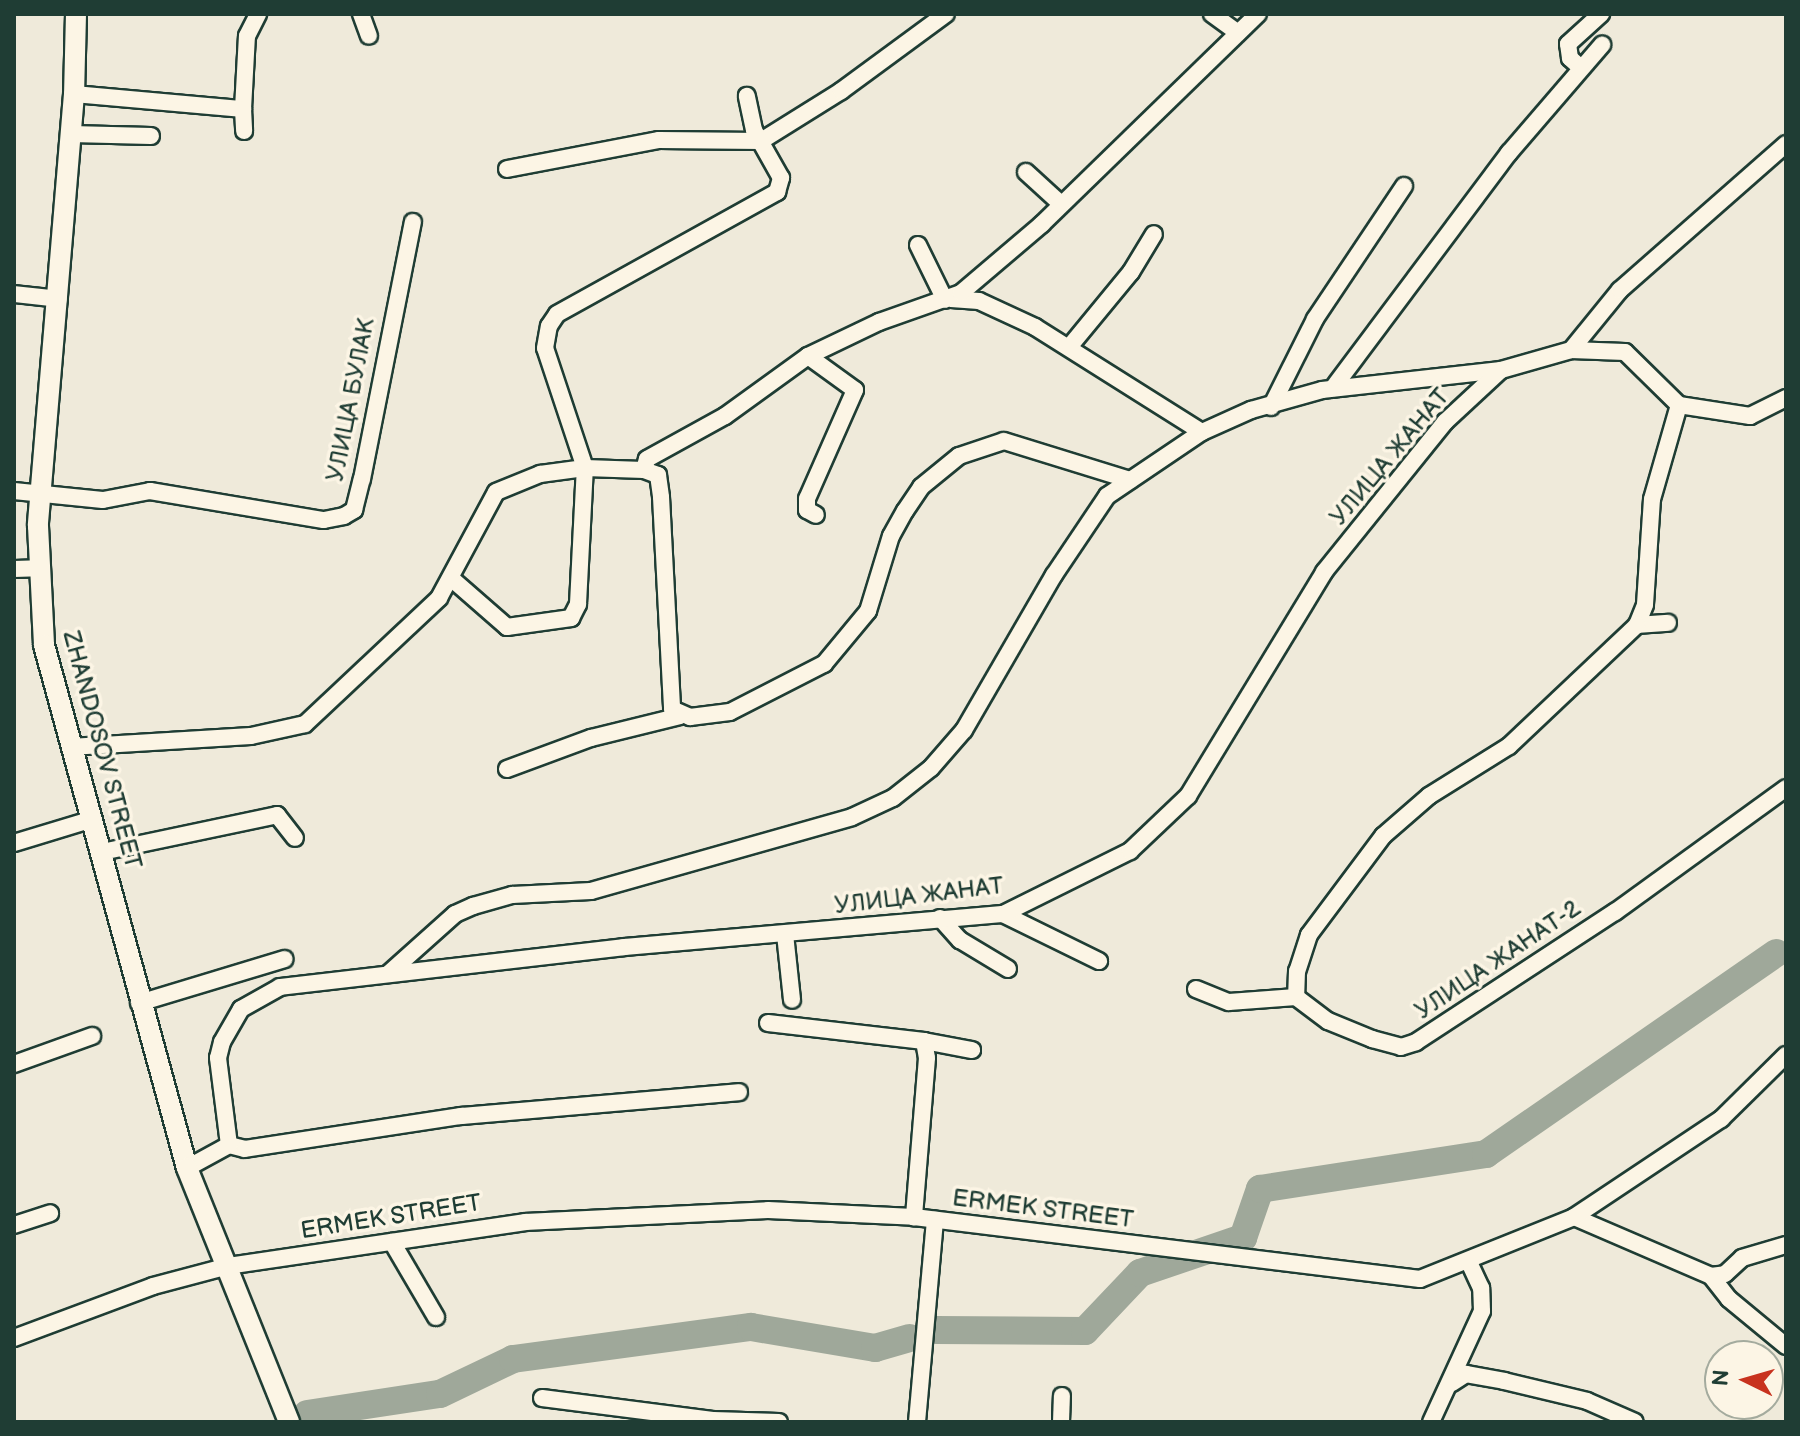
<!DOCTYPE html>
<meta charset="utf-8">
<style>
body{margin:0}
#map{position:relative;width:1800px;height:1436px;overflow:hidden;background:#efeada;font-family:"Balsamiq Sans",sans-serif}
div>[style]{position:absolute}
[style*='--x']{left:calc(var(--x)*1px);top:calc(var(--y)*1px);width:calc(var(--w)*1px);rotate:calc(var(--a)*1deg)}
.river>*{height:28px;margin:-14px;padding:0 14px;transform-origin:14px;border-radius:14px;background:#9fa89a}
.roads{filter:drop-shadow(2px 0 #1f3d34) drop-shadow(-2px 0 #1f3d34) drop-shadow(0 2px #1f3d34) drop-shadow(0 -2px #1f3d34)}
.minor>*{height:16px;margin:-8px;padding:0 8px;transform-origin:8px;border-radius:8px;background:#fcf5e5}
.major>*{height:20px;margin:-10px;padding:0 10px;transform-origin:10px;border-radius:10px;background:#fcf5e5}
span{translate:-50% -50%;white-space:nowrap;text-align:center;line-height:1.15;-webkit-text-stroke:7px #fcf5e5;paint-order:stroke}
.street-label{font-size:24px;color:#1f3d34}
.frame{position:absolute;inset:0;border:16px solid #1f3d34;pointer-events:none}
.north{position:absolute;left:1704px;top:1340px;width:80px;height:80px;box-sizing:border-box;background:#fcf5e5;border:2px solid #a4ab9e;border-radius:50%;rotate:275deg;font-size:22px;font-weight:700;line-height:32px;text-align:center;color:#1f3d34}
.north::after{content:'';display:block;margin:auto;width:28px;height:36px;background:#c8321e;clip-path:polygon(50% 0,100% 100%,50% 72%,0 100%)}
</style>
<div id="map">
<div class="river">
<div style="--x:936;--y:1330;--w:149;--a:0.4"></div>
<div style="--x:1085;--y:1331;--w:80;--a:-46.5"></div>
<div style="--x:1140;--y:1273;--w:109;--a:-18.8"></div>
<div style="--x:1243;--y:1238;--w:52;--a:-70.9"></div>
<div style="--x:1260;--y:1189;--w:229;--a:-8.8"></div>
<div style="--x:1486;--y:1154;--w:353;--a:-34.7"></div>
<div style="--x:307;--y:1414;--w:134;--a:-8.6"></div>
<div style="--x:440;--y:1394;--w:81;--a:-25.6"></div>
<div style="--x:513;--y:1359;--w:240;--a:-7.7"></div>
<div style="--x:751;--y:1327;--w:126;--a:9.6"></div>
<div style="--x:875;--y:1348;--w:36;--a:-16"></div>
</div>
<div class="roads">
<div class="minor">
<div style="--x:361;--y:14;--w:23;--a:70"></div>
<div style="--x:1212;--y:14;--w:32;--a:36"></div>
<div style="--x:1581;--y:68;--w:15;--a:-138"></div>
<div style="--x:1570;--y:58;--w:14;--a:-98"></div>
<div style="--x:1568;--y:44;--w:45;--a:-42.3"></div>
<div style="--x:74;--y:94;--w:170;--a:5.1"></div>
<div style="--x:243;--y:109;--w:73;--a:-86.9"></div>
<div style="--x:247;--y:36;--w:25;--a:-63"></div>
<div style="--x:243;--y:109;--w:22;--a:87"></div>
<div style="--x:71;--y:134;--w:80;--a:1.4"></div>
<div style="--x:507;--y:169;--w:155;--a:-10.8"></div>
<div style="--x:659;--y:140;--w:102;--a:0.6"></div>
<div style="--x:761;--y:141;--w:94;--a:-32"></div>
<div style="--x:841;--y:91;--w:130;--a:-36.3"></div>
<div style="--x:1026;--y:172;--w:47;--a:42.4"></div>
<div style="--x:918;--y:245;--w:61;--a:63.9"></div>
<div style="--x:14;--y:294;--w:45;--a:6.3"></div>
<div style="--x:951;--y:299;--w:28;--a:4"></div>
<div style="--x:979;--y:301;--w:62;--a:24.9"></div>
<div style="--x:1035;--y:327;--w:197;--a:32.2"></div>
<div style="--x:1070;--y:346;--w:96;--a:-50.5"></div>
<div style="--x:1131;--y:272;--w:44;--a:-58.8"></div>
<div style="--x:1571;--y:350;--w:77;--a:-50.8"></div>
<div style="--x:1620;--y:290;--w:221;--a:-41.3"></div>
<div style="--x:808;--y:356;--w:58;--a:35.9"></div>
<div style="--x:855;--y:390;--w:119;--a:113.8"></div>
<div style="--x:807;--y:499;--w:11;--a:90"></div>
<div style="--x:807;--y:510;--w:10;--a:29"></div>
<div style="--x:1333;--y:388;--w:294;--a:-53.2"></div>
<div style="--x:1509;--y:153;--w:143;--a:-49.3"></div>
<div style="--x:1679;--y:405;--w:72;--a:8.8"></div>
<div style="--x:1750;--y:416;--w:40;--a:-26.6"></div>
<div style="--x:1271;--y:407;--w:98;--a:-63.4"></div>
<div style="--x:1315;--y:319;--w:160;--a:-56.2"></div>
<div style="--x:644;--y:470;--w:15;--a:20"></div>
<div style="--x:658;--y:475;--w:22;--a:82"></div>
<div style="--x:661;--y:497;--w:212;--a:87"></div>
<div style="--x:672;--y:709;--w:20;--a:24"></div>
<div style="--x:690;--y:717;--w:40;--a:-7.1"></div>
<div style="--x:730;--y:712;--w:106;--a:-27.1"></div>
<div style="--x:824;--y:664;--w:69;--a:-50.3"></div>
<div style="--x:868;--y:611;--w:78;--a:-73"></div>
<div style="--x:891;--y:536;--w:29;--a:-61"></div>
<div style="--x:905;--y:511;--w:29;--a:-56"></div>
<div style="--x:921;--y:487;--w:49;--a:-39.2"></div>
<div style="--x:959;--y:456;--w:47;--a:-18.4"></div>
<div style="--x:1004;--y:441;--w:132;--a:17.2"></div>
<div style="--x:14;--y:491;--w:89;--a:5.8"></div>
<div style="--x:103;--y:500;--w:48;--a:-10.8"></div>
<div style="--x:150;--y:491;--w:176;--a:9.5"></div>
<div style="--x:324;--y:520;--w:20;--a:-11"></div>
<div style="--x:344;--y:516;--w:12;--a:-31"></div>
<div style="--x:354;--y:510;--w:32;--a:-76"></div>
<div style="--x:362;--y:479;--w:262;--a:-78.8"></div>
<div style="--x:14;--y:569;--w:24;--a:-2"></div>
<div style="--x:452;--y:579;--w:73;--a:41.1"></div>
<div style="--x:507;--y:627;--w:65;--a:-8"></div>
<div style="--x:571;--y:618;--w:16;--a:-63"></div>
<div style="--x:578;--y:604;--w:136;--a:-87.1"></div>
<div style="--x:585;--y:468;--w:126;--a:-108.4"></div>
<div style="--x:545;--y:348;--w:22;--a:-80"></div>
<div style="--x:549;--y:326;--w:14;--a:-56"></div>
<div style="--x:557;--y:314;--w:252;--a:-29"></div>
<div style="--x:777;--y:192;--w:15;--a:-74"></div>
<div style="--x:781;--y:178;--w:55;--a:-119.4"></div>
<div style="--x:754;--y:130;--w:35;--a:-102"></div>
<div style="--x:1637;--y:625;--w:31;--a:-4"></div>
<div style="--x:70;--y:747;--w:181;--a:-3.5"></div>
<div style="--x:251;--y:736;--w:55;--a:-12.5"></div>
<div style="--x:305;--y:724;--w:184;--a:-43.2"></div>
<div style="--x:439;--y:598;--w:120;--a:-61.7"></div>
<div style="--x:496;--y:492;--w:48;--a:-22.2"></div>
<div style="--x:540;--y:474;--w:45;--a:-7.6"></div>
<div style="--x:585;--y:468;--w:59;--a:1.9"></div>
<div style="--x:644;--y:470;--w:11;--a:-75"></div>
<div style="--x:647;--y:459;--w:89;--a:-28.9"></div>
<div style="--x:725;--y:416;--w:102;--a:-35.9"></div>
<div style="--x:808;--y:356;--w:79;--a:-25.6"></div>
<div style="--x:879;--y:322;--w:87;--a:-19.5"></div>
<div style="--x:961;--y:293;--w:106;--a:-40.4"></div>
<div style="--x:1042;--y:224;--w:301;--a:-44.2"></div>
<div style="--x:507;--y:769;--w:90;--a:-20.3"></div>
<div style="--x:591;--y:738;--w:92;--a:-13.9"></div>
<div style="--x:14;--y:843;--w:83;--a:-16.9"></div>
<div style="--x:102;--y:852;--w:179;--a:-11.9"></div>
<div style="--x:277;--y:815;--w:29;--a:52"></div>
<div style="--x:1003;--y:914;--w:107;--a:26.1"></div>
<div style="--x:940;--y:918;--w:30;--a:48"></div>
<div style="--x:960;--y:940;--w:56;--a:31.1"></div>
<div style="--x:785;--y:934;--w:66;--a:83.9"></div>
<div style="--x:388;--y:974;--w:90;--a:-41.8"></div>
<div style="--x:455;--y:914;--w:20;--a:-24"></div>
<div style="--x:473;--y:906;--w:41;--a:-15.8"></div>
<div style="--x:512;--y:895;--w:79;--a:-2.9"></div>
<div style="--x:591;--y:891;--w:271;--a:-15.8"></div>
<div style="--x:852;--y:817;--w:45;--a:-24.9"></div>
<div style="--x:893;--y:798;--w:48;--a:-38.3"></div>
<div style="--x:931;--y:768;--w:50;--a:-49"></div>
<div style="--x:964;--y:730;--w:179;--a:-59.9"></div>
<div style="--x:1054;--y:575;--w:95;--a:-56.1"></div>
<div style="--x:1107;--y:496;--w:115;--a:-34"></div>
<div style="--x:1202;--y:432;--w:54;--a:-24.2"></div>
<div style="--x:1251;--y:410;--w:74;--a:-15.7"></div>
<div style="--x:1322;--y:390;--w:180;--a:-6.4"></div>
<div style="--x:1501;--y:370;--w:73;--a:-15.9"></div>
<div style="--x:1571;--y:350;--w:54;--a:2.1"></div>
<div style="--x:1625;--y:352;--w:76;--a:44.5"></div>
<div style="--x:1679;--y:405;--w:98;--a:106"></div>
<div style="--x:1652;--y:499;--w:106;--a:93.8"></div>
<div style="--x:1645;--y:605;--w:22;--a:112"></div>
<div style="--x:1637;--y:625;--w:176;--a:136.6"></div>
<div style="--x:1509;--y:746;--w:94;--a:148"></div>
<div style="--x:1429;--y:796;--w:61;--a:139"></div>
<div style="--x:1383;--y:836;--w:124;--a:126.8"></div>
<div style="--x:1309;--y:935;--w:38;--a:108"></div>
<div style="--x:1297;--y:971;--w:26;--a:92"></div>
<div style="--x:1296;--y:997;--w:40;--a:37"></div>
<div style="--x:1328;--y:1021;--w:48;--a:22.2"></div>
<div style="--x:1372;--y:1039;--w:30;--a:15"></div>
<div style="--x:1401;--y:1047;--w:16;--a:-18"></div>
<div style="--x:1416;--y:1042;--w:238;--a:-33.2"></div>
<div style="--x:1615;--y:912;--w:211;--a:-35.9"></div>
<div style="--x:1196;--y:989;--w:35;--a:22"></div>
<div style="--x:1229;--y:1002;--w:67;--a:-4.3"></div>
<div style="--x:139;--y:1003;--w:152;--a:-16.8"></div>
<div style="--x:768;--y:1023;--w:157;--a:6.6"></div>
<div style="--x:924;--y:1041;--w:17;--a:80"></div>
<div style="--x:927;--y:1058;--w:160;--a:94.7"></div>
<div style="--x:924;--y:1041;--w:49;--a:10.6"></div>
<div style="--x:14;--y:1064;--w:83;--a:-19.7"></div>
<div style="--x:229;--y:1145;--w:88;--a:-97.2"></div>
<div style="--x:218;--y:1058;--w:16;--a:-76"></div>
<div style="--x:222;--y:1042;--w:38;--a:-60"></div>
<div style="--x:241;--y:1009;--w:45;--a:-29.4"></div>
<div style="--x:280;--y:987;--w:346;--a:-6.6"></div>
<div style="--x:624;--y:947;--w:380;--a:-5"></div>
<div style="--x:1003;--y:914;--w:142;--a:-26.4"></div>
<div style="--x:1130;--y:851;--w:80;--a:-43.5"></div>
<div style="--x:1188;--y:796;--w:262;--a:-58.7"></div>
<div style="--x:1324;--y:572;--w:193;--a:-51.1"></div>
<div style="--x:1445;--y:422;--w:76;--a:-42.9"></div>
<div style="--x:187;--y:1168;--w:48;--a:-28.7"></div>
<div style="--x:229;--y:1145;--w:16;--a:14"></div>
<div style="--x:245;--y:1149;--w:219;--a:-8.7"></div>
<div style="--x:461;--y:1116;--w:279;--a:-4.9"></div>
<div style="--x:1574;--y:1217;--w:149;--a:23.3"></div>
<div style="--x:1711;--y:1276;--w:29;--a:52"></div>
<div style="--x:1729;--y:1299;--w:74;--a:39.5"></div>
<div style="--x:14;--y:1225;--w:38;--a:-18"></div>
<div style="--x:392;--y:1242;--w:87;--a:59.6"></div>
<div style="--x:1711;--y:1276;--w:14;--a:-8"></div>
<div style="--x:1725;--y:1274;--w:23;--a:-43"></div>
<div style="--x:1742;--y:1258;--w:46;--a:-16.5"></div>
<div style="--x:14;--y:1338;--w:148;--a:-20.5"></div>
<div style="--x:153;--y:1286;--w:78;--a:-14.9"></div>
<div style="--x:228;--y:1266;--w:300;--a:-8.4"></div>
<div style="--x:525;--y:1222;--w:243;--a:-2.8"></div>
<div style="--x:768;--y:1210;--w:146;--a:2.7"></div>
<div style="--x:914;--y:1217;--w:510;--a:6.99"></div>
<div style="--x:1420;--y:1279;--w:166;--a:-21.9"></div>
<div style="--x:1574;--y:1217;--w:177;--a:-33.7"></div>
<div style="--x:1721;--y:1119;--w:91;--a:-44.6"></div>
<div style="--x:1452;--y:1383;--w:17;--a:-33"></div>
<div style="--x:1466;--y:1374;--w:39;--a:10"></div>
<div style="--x:1504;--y:1381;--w:85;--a:13.5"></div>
<div style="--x:1587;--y:1401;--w:52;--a:23.6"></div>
<div style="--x:542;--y:1398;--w:172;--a:7.3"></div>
<div style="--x:713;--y:1420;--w:66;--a:1.7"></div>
<div style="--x:917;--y:1422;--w:203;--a:-84.9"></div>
<div style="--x:1061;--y:1422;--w:26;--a:-88"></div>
<div style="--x:1431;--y:1422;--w:122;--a:-65.3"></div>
<div style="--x:1482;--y:1311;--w:23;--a:-92"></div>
<div style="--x:1481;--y:1288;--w:29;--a:-115"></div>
</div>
<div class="major">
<div style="--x:76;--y:14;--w:80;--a:91.4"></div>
<div style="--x:74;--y:94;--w:433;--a:94.8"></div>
<div style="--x:38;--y:526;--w:119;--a:87.1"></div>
<div style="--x:44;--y:645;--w:542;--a:74.71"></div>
<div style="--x:187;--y:1168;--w:274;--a:68.1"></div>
</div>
</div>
<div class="street-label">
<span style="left:351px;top:400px;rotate:-79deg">УЛИЦА БУЛАК</span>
<span style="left:1390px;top:457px;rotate:-50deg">УЛИЦА ЖАНАТ</span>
<span style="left:102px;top:750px;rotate:75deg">ZHANDOSOV STREET</span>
<span style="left:919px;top:896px;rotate:-7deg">УЛИЦА ЖАНАТ</span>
<span style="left:1498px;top:960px;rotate:-34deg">УЛИЦА ЖАНАТ-2</span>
<span style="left:1043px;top:1209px;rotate:7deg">ERMEK STREET</span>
<span style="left:391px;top:1217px;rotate:-9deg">ERMEK STREET</span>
</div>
<div class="frame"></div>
<div class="north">N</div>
</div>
